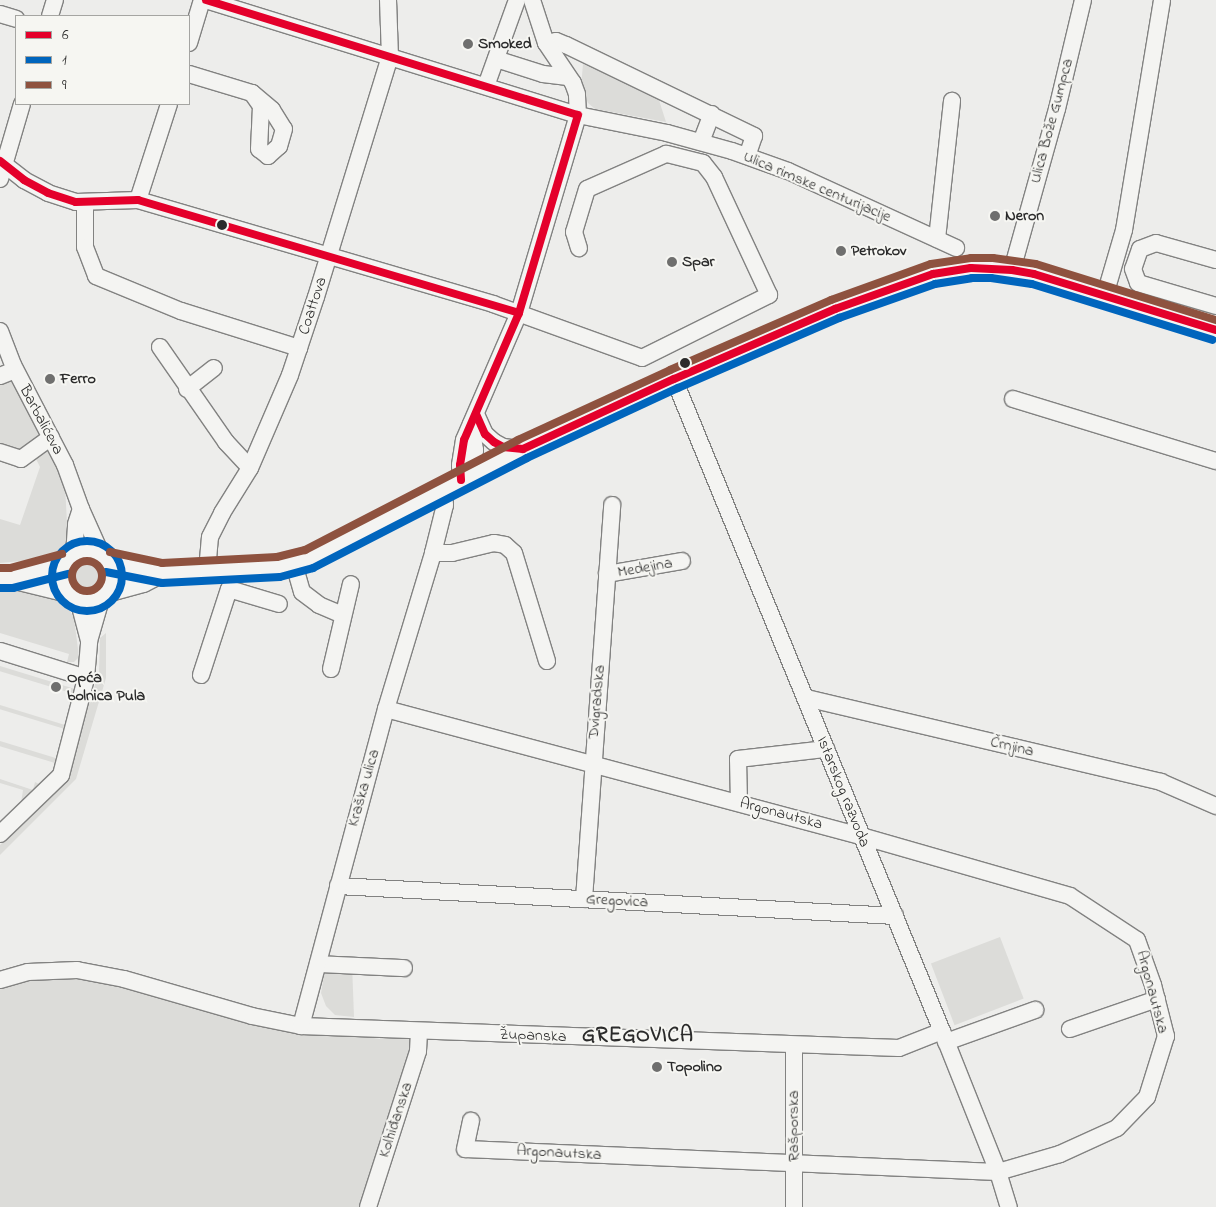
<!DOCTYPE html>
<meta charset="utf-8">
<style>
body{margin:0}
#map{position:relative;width:1216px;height:1207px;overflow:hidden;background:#ededeb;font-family:"Indie Flower",sans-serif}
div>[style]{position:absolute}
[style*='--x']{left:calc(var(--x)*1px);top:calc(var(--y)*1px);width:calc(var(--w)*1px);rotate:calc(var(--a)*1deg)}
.green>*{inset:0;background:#dcdcd9;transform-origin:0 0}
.round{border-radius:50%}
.roads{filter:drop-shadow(1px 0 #828281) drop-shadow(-1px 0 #828281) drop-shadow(0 1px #828281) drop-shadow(0 -1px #828281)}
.minor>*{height:16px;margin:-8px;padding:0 8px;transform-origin:8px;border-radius:8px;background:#f4f4f2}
.major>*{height:20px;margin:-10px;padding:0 10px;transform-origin:10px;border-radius:10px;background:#f4f4f2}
.major>.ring{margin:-10px;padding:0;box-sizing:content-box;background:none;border:20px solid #f4f4f2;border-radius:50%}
.bus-1>*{height:8px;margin:-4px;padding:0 4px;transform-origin:4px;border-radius:4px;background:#e4002b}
.bus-2>*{height:8px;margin:-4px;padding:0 4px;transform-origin:4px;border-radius:4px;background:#0065bd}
.bus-2>.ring{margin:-4px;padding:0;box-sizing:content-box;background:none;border:8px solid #0065bd;border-radius:50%}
.bus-3>*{height:8px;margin:-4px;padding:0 4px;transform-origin:4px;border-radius:4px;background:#8e523f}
.bus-3>.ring{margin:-4px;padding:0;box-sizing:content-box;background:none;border:8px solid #8e523f;border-radius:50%}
.dots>*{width:14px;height:14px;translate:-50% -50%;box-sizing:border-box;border:2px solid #f6f6f2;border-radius:50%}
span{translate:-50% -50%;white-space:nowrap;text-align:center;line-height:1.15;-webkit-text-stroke:4px #f6f6f2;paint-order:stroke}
.poi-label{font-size:16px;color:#2b2b2b;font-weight:700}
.left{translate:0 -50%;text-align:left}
.street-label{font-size:16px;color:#2b2b2b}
.district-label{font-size:21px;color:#2b2b2b;font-weight:700;letter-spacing:1px}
.legend{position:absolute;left:15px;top:15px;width:175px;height:90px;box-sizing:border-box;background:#f6f6f2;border:1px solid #a5a5a2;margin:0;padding:6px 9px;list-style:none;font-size:15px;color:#2b2b2b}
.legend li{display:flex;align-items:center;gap:10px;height:25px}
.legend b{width:25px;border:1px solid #a5a5a2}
</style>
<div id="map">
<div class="green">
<div style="clip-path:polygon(583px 64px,658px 97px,666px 122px,595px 109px,588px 103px,581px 88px)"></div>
<div style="clip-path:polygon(18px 379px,49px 437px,28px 453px,0 443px,0 384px)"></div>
<div style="clip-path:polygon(53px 445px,64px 466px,68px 543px,53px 558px,0 563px,0 519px,20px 525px,40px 467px,36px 459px)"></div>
<div class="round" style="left:75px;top:560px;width:30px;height:30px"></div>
<div style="clip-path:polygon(37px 590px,52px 595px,67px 606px,74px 618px,79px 657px,74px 662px,67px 662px,69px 654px,0 633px,0 591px)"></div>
<div style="clip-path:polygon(106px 633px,106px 678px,76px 779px,0 855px,0 845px,66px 779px,99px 672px,100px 638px)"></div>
<div style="left:0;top:666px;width:81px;height:5px;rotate:17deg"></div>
<div style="left:0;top:705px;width:68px;height:4px;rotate:17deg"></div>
<div style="left:0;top:741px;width:59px;height:5px;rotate:17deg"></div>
<div style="clip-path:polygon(0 779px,33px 790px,35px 782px,39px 784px,40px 787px,21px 803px,23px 790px,0 783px)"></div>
<div style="left:1000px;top:937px;width:66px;height:74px;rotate:69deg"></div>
<div style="clip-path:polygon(326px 964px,352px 964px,354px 1017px,335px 1015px,326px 1006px,321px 993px)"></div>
<div style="clip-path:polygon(77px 970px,301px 1026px,380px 1039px,384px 1030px,419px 1032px,364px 1207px,0 1207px,0 980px)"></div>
</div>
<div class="roads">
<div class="minor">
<div style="--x:206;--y:0;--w:389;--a:17.2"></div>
<div style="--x:578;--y:115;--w:91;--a:11.4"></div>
<div style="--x:667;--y:133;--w:67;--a:15.5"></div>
<div style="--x:732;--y:151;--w:59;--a:19.7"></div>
<div style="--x:788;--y:171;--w:185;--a:24.6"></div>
<div style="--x:0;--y:14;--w:17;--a:17"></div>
<div style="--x:50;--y:16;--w:17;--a:-73"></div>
<div style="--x:189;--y:43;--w:45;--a:-73.2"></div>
<div style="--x:546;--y:43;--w:10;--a:-11"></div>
<div style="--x:556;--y:41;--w:11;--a:22"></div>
<div style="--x:566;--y:45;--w:209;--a:25.8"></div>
<div style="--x:754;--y:136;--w:21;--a:109"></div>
<div style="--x:496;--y:59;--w:49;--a:17.7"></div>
<div style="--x:543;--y:74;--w:25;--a:7"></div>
<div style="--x:189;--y:74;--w:66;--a:16.8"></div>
<div style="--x:252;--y:93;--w:26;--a:40"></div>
<div style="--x:272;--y:110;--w:22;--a:58"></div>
<div style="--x:284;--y:129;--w:18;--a:106"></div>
<div style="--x:279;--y:146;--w:15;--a:138"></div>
<div style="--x:268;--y:156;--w:11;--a:-142"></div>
<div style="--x:259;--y:149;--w:43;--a:-87.3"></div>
<div style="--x:261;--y:106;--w:16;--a:-125"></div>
<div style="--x:486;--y:86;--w:91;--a:-70.2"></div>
<div style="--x:701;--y:142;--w:30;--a:-69"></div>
<div style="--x:0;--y:161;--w:31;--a:38"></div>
<div style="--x:24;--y:180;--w:27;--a:28"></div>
<div style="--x:48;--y:193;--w:29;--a:18"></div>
<div style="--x:76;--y:202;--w:62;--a:-1.8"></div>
<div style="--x:138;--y:200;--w:370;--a:16.3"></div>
<div style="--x:493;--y:304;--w:158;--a:19.9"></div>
<div style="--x:642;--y:358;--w:142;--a:-26.4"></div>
<div style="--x:769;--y:295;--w:130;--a:-115"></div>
<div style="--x:714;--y:177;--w:18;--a:-128"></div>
<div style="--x:703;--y:163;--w:38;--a:-166"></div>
<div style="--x:666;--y:154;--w:86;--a:156.1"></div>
<div style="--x:587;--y:189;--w:45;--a:106.8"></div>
<div style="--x:574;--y:232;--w:17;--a:73"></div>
<div style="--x:0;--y:179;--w:78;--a:-73.7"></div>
<div style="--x:138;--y:200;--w:101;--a:-72.1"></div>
<div style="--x:85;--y:202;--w:45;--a:90"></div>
<div style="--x:85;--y:247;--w:31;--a:69"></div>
<div style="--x:96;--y:276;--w:92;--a:22.4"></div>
<div style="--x:181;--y:311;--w:124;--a:17.4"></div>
<div style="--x:937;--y:239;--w:139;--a:-83.8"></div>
<div style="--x:1216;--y:260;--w:62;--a:-164.2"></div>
<div style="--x:1156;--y:243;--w:17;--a:159"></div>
<div style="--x:1140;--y:249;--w:21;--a:109"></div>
<div style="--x:1133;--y:269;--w:15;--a:70"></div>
<div style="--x:1138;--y:283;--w:81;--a:16.4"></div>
<div style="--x:1012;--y:270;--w:167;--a:-74.4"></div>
<div style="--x:1057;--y:109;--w:112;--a:-76.6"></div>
<div style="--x:1105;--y:295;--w:68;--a:-73.7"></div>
<div style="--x:1124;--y:230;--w:233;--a:-80.6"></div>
<div style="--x:0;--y:331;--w:36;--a:69"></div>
<div style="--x:13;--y:365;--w:113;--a:62.5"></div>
<div style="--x:65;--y:465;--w:47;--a:70"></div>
<div style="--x:81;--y:509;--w:51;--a:65.9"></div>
<div style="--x:160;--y:347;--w:116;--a:55.2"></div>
<div style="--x:226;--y:442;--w:35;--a:47"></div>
<div style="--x:0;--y:376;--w:16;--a:-22"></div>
<div style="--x:674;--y:379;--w:705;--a:67.66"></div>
<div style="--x:942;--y:1031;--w:152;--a:68.3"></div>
<div style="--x:998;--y:1172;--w:37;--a:73"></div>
<div style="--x:187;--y:389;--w:34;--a:-38"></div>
<div style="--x:1013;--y:399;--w:212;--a:17"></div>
<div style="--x:476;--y:414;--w:22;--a:66"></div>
<div style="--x:485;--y:434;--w:12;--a:42"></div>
<div style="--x:494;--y:442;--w:10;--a:29"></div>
<div style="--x:503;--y:447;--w:20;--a:6"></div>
<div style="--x:0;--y:452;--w:22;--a:18"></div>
<div style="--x:21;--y:459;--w:37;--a:-36"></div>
<div style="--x:467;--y:477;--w:28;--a:-73"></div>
<div style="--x:475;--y:450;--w:26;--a:-99"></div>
<div style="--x:461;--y:480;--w:15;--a:-94"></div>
<div style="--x:460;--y:465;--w:25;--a:-81"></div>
<div style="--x:464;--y:440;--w:138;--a:-66.6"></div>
<div style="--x:519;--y:313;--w:207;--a:-73.4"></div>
<div style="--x:578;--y:115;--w:21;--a:-93"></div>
<div style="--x:577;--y:94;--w:12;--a:-110"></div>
<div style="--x:573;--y:83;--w:48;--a:-124"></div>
<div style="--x:546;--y:43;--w:45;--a:-108"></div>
<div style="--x:433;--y:553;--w:19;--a:0"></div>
<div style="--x:452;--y:553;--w:43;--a:-13.4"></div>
<div style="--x:494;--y:543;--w:11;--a:10"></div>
<div style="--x:505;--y:545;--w:12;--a:42"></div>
<div style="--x:514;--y:553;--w:113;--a:73"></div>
<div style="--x:74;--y:555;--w:31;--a:-86"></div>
<div style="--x:76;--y:524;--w:16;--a:-72"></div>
<div style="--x:294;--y:564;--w:29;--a:74"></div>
<div style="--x:302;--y:592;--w:21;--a:37"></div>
<div style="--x:319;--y:605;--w:26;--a:23"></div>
<div style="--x:207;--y:571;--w:34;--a:-85"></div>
<div style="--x:210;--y:537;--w:27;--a:-63"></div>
<div style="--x:222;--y:513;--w:53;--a:-58.1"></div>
<div style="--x:250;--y:468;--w:101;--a:-66.7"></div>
<div style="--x:290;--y:375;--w:82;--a:-71.6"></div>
<div style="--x:316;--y:297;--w:251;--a:-72.9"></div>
<div style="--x:390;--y:57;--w:57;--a:-92"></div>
<div style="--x:607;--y:574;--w:76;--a:-9.8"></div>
<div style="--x:78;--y:599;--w:43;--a:75.3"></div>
<div style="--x:0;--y:651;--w:90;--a:17.4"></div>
<div style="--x:331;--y:669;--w:87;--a:-76.8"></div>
<div style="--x:201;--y:675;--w:90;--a:-72"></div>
<div style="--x:229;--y:589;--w:52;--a:16.7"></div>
<div style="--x:806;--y:698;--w:365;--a:13.3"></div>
<div style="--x:1161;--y:782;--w:60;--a:23.6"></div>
<div style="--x:386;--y:709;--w:492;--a:15"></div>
<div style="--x:861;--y:836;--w:217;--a:16"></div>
<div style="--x:1070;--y:896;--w:80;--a:33.3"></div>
<div style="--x:1137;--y:940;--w:48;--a:70.4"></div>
<div style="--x:1153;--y:985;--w:53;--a:75.7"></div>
<div style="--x:1166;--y:1036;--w:64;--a:107.3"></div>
<div style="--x:1147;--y:1097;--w:43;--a:134.1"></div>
<div style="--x:1117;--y:1128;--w:63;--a:155.5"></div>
<div style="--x:1060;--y:1154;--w:65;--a:163.8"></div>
<div style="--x:998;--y:1172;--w:533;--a:-177.53"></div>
<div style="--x:465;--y:1149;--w:29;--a:-78"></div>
<div style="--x:739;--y:803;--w:44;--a:-91.3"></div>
<div style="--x:738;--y:759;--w:89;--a:-6.5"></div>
<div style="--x:0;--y:834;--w:85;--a:-44"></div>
<div style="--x:61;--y:775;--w:100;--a:-75.5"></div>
<div style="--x:86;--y:678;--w:37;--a:-85"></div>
<div style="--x:89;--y:641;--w:47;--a:-73.9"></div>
<div style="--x:338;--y:886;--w:558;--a:3.08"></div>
<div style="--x:584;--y:899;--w:395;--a:-85.9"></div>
<div style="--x:318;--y:964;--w:86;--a:2.7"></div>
<div style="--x:0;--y:980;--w:29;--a:-16"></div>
<div style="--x:28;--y:972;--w:49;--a:-2.3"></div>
<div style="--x:77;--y:970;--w:48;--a:10.8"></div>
<div style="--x:124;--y:979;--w:133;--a:16.1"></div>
<div style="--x:252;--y:1016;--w:50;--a:11.5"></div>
<div style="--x:301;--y:1026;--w:27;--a:2"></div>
<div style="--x:328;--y:1027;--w:571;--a:2.11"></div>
<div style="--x:899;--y:1048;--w:46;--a:-21.6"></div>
<div style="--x:301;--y:1026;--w:328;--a:-75"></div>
<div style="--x:386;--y:709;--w:163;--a:-73.2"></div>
<div style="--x:433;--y:553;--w:49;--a:-76"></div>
<div style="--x:445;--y:505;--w:16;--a:-94"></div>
<div style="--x:1070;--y:1029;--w:92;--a:-19"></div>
<div style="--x:946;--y:1042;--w:95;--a:-19.8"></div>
<div style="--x:368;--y:1207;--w:164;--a:-72.2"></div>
<div style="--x:418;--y:1051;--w:19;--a:-87"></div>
<div style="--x:794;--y:1207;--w:161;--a:-90"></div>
</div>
<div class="major">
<div class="ring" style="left:62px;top:551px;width:30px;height:30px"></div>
<div style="--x:108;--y:562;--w:54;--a:11.7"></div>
<div style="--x:161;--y:573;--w:118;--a:-2.9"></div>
<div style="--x:279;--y:567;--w:31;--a:-15"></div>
<div style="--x:309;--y:559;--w:241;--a:-27.2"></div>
<div style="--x:523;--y:449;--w:166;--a:-24.9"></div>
<div style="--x:674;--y:379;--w:176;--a:-23.5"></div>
<div style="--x:835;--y:309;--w:104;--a:-19.7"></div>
<div style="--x:933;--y:274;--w:38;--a:-9"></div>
<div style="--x:971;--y:268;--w:21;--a:0"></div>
<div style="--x:992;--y:268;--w:42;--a:8.1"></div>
<div style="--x:1034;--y:274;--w:190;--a:17.1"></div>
<div style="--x:0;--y:578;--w:11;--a:0"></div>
<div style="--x:11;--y:578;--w:56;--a:-14.5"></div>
<div style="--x:11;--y:578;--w:59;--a:13.8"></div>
<div style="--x:106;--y:592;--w:38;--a:-15"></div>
<div style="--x:143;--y:582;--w:20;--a:-27"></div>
</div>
</div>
<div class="bus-1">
<div style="--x:206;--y:0;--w:389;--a:17.2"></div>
<div style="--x:578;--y:115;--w:207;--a:106.6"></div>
<div style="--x:519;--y:313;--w:138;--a:113.4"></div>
<div style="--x:464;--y:440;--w:25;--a:99"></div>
<div style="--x:460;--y:465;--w:15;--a:86"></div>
<div style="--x:0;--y:161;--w:31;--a:38"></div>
<div style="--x:24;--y:180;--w:27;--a:28"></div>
<div style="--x:48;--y:193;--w:29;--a:18"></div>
<div style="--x:76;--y:202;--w:62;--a:-1.8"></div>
<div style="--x:138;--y:200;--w:397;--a:16.5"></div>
<div style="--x:476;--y:414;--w:22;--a:66"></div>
<div style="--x:485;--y:434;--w:12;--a:42"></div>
<div style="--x:494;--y:442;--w:10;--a:29"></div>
<div style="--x:503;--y:447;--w:20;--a:6"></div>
<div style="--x:523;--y:449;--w:166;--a:-24.9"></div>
<div style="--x:674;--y:379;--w:176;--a:-23.5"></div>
<div style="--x:835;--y:309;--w:104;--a:-19.7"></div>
<div style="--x:933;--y:274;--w:38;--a:-9"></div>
<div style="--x:971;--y:268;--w:41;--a:2.8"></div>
<div style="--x:1012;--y:270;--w:22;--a:10"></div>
<div style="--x:1034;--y:274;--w:190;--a:17.1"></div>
</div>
<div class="bus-2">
<div class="ring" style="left:52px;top:541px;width:62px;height:62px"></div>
<div style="--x:106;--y:572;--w:57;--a:11.1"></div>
<div style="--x:162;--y:583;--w:118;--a:-2.9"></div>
<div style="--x:280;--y:577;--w:34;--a:-15"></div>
<div style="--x:313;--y:568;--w:241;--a:-27.2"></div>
<div style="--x:527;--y:458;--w:166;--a:-24.9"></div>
<div style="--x:678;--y:388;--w:176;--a:-23.5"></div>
<div style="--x:839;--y:318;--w:102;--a:-19.5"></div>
<div style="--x:935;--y:284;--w:37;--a:-9"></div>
<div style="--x:972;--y:278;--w:19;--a:0"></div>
<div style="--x:991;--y:278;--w:41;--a:8.3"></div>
<div style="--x:1032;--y:284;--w:189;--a:17.2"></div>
<div style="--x:0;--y:588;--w:13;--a:0"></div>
<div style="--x:13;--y:588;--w:57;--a:-14.3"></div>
</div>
<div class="bus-3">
<div style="--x:110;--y:552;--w:53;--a:11.9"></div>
<div style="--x:162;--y:563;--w:115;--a:-3"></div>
<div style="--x:277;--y:557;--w:29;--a:-14"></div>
<div style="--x:305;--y:550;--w:240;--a:-27.3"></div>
<div style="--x:518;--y:440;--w:167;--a:-24.7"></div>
<div style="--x:670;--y:370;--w:176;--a:-23.5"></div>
<div style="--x:831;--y:300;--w:106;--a:-19.8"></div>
<div style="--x:931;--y:264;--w:40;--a:-8.5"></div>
<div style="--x:971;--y:258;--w:22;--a:0"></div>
<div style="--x:993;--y:258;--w:43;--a:7.9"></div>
<div style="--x:1036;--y:264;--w:189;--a:17.3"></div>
<div class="ring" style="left:72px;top:561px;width:22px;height:22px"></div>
<div style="--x:0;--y:568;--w:10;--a:0"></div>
<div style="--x:10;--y:568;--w:54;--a:-15.1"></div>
</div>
<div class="dots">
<div style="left:468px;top:44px;background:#6f6f6e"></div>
<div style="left:995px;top:216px;background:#6f6f6e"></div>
<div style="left:222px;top:225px;background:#2b2b2b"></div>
<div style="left:841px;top:251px;background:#6f6f6e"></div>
<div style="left:672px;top:262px;background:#6f6f6e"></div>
<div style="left:685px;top:363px;background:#2b2b2b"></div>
<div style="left:50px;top:379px;background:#6f6f6e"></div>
<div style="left:56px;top:687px;background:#6f6f6e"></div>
<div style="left:657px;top:1067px;background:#6f6f6e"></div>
</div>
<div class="poi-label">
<span class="left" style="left:478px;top:44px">Smoked</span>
<span class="left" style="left:1005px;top:216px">Neron</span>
<span class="left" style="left:851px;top:251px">Petrokov</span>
<span class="left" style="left:682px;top:262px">Spar</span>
<span class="left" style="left:60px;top:379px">Ferro</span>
<span class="left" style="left:67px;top:687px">Opća<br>bolnica Pula</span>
<span class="left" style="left:667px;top:1067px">Topolino</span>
</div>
<div class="street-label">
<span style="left:1052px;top:121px;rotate:-75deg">Ulica Bože Gumpca</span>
<span style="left:817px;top:187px;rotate:23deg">Ulica rimske centurijacije</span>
<span style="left:313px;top:306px;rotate:-72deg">Coattova</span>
<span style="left:41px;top:420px;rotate:62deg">Barbalićeva</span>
<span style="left:645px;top:568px;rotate:-10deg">Medejina</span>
<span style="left:597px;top:702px;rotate:-85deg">Dvigradska</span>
<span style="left:1012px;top:747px;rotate:13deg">Črnjina</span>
<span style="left:364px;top:788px;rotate:-74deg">Kraška ulica</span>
<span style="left:843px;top:792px;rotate:68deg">Istarskog razvoda</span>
<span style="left:781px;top:814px;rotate:15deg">Argonautska</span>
<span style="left:617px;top:901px;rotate:3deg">Gregovica</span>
<span style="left:1152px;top:992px;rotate:75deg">Argonautska</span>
<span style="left:533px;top:1036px;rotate:2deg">Županska</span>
<span style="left:396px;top:1120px;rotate:-72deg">Kolhiđanska</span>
<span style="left:794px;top:1126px;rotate:-90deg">Rašporska</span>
<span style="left:559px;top:1153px;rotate:3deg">Argonautska</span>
</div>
<div class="district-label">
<span style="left:638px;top:1036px">GREGOVICA</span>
</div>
<ul class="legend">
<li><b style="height:6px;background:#e4002b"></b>6</li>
<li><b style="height:6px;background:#0065bd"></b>1</li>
<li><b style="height:6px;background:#8e523f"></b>9</li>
</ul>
</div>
